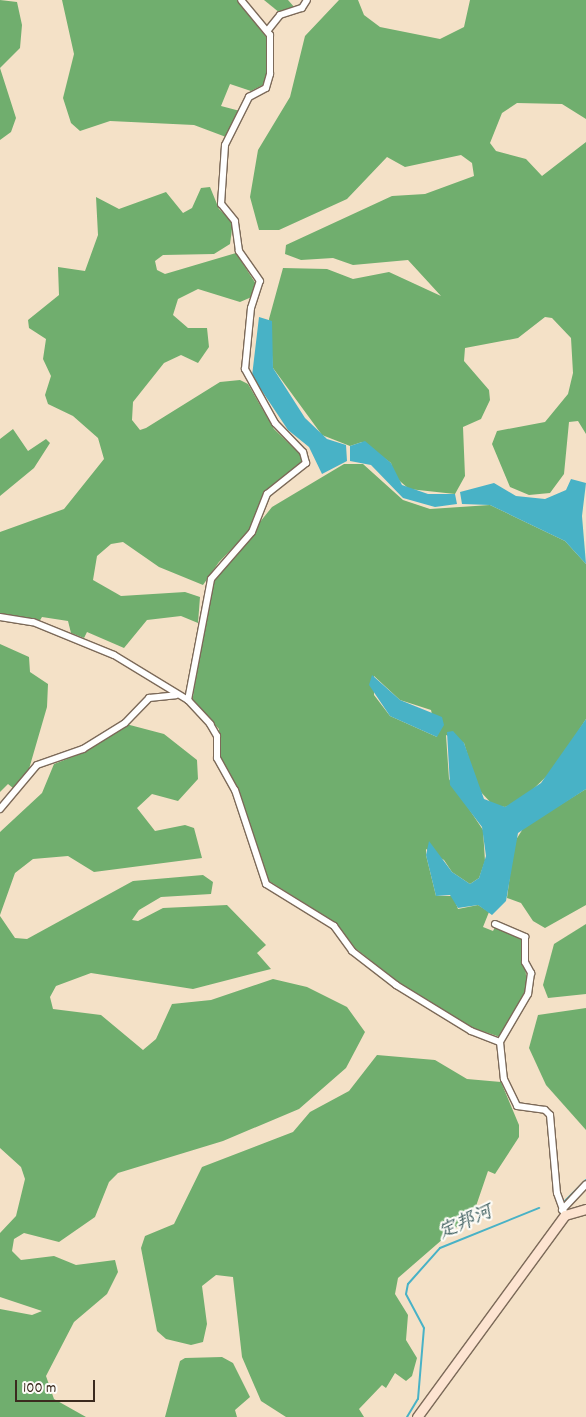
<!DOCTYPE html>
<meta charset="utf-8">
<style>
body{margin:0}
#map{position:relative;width:586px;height:1417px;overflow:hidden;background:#f4e1c7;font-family:Dekko,"LXGW WenKai TC",sans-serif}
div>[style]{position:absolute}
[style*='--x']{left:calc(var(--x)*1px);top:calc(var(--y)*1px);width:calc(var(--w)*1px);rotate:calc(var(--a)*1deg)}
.forest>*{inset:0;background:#70ae6e}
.water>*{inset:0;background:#48b2c6}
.stream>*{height:2px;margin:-1px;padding:0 1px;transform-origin:1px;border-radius:1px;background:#48b2c6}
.roads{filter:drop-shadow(1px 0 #7c6a59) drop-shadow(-1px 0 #7c6a59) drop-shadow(0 1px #7c6a59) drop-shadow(0 -1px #7c6a59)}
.street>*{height:6px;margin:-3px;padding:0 3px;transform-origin:3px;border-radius:3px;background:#fff}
.secondary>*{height:9px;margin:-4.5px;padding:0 4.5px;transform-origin:4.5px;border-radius:4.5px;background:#fde4d1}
span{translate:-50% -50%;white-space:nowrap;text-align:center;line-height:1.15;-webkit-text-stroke:4.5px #fdfcf7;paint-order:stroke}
.water-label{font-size:19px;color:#406061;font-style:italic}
.scale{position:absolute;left:15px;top:1380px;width:80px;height:22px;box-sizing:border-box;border:2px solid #3b2a1e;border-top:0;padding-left:6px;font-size:15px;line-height:18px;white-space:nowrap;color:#3b2a1e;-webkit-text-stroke:4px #fdfcf7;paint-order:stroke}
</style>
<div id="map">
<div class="forest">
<div style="clip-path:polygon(0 0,17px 2px,22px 25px,20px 48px,0 68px,16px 118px,11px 132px,0 140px)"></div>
<div style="clip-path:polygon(62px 0,237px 0,267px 38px,267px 83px,251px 91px,230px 84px,221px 106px,240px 111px,226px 137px,194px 125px,110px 121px,80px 131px,71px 123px,63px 98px,74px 54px)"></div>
<div style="clip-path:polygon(264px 0,288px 0,295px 8px,280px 13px)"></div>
<div style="clip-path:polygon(339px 0,358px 0,364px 15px,380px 27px,440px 39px,464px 27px,470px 0,586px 0,586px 119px,562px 104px,517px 103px,502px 113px,490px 143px,496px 151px,526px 159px,542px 176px,586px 142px,586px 434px,578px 421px,569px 422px,564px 474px,550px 493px,529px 495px,510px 487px,492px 444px,497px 431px,545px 422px,568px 394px,573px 373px,571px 338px,552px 318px,545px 317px,518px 338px,465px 348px,464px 361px,489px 390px,490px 400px,481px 419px,463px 427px,465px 476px,455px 494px,409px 489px,394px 476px,391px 463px,362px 442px,350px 446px,322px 435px,273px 368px,269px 319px,283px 268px,327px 269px,353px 279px,389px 272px,441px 296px,408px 260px,353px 265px,333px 258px,301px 260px,285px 254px,286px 245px,392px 196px,425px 194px,474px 176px,472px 163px,461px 155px,405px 167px,387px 157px,347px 199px,279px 230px,259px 230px,250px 197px,258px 150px,290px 97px,305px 36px)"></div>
<div style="clip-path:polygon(210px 187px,219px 209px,233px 222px,230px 244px,214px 254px,163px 255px,155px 261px,157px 270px,165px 274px,236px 253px,258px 287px,254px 296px,240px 302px,198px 289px,178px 299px,173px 315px,188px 328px,207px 328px,209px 347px,198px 363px,181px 355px,164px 363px,133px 402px,132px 420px,140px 430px,146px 428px,220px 382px,240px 380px,248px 384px,274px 429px,301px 455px,301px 464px,267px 491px,252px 528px,219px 562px,203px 585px,159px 567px,123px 542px,111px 544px,97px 556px,93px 580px,121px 596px,185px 592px,200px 597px,198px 623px,181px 616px,147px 620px,124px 648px,87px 632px,84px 638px,71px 633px,68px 621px,42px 617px,39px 622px,0 614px,0 532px,64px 509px,104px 459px,98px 438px,73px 416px,48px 404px,45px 395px,51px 376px,43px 359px,46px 339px,29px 328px,28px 320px,59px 295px,58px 267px,85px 271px,98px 235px,96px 197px,119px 209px,166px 192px,183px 213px,192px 208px,201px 188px)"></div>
<div style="clip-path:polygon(13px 429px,28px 451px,46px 439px,50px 443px,34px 468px,0 496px,0 439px)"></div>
<div style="clip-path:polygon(evenodd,344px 464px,363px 464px,403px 500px,430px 509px,490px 505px,565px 541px,586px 564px,586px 719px,555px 768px,522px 800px,505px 807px,493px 805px,478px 789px,464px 743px,446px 735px,449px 779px,483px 830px,485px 861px,479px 878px,470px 884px,452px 872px,444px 860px,426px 849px,426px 855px,436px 896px,453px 896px,458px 909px,478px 905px,489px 912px,483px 927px,493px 931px,496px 925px,523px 937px,527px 988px,500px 1037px,473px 1028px,398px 982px,355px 948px,336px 923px,269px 881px,238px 788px,220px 757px,219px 729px,192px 702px,212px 582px,272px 507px,344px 464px,374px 676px,400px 700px,431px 710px,437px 737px,390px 716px,374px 695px,374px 676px)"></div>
<div style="clip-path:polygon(0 644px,29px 657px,30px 672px,48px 684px,47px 707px,29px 769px,13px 788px,8px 784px,0 792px)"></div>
<div style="clip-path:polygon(126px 724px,164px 734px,197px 760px,198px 779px,178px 801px,152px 794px,137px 808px,155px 831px,185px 825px,194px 828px,202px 858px,94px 872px,68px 856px,33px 859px,15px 873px,0 915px,0 832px,42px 793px,54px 764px,80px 754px)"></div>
<div style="clip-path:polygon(586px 789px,586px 905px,545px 928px,533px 921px,521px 903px,507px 898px,514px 843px,524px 827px)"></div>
<div style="clip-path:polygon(203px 875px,213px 882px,211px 894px,161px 897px,139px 910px,132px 920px,138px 921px,163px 908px,227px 905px,266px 945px,257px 953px,271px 969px,193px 989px,91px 973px,56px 986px,50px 997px,53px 1009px,101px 1015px,143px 1050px,156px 1039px,172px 1004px,211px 1000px,273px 979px,307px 987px,347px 1007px,365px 1032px,346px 1068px,299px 1109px,223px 1141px,118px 1173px,109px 1182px,95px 1217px,59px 1242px,24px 1233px,14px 1239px,12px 1251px,21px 1260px,54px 1256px,76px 1265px,115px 1260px,118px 1272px,107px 1294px,74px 1322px,46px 1376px,54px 1399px,86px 1417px,0 1417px,0 1309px,32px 1315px,42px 1311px,0 1297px,0 1233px,16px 1216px,25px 1179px,21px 1167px,0 1148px,0 916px,15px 938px,27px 939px,133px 881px)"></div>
<div style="clip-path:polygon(586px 924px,586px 994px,548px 998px,543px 985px,554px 944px)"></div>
<div style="clip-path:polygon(586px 1008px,586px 1130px,546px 1085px,529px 1048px,538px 1015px)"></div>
<div style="clip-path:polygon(377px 1055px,435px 1060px,467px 1079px,501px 1082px,519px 1125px,519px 1137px,495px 1174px,488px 1171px,474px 1212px,398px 1278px,395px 1294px,408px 1315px,406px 1340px,417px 1358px,412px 1376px,406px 1381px,395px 1373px,386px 1388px,382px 1385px,359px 1409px,364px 1417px,286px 1417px,261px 1401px,242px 1357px,233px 1277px,216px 1275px,202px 1286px,207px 1324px,203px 1342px,191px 1345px,166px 1339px,157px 1331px,141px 1248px,145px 1236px,174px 1224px,202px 1167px,293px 1132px,310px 1112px,349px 1091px)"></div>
<div style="clip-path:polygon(185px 1358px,222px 1357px,233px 1363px,250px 1397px,235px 1410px,237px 1417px,165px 1417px,180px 1361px)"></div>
</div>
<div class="water">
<div style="clip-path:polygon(259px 317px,272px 321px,273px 368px,305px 418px,327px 439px,346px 445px,347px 461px,322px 474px,309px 447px,288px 430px,252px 376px)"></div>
<div style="clip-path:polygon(365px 441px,391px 463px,402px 485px,428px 494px,455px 494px,457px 504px,435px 507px,403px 498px,371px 465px,350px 461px,350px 446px)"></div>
<div style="clip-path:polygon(571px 479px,586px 483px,582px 516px,586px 564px,565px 541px,490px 505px,462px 504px,460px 492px,494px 483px,516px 496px,545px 499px,566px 490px)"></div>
<div style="clip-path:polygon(372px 675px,400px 700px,442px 717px,444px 725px,437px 737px,390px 716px,369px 685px)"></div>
<div style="clip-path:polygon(586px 719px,586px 789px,518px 833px,506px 901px,492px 915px,478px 905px,458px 908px,450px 895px,436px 896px,426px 855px,429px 841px,452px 872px,470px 884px,479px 878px,486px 856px,482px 827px,450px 785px,447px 732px,453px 731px,464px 743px,484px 799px,505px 807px,541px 783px)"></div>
</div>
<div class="stream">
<div style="--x:564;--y:1202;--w:31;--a:-45"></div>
<div style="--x:407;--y:1417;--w:21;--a:-59"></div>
<div style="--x:418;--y:1399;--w:71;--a:-85.2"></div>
<div style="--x:424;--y:1328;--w:38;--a:-118"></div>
<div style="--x:406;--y:1294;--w:10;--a:-79"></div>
<div style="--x:408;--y:1284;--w:48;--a:-48.4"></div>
<div style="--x:440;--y:1248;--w:107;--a:-22"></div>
</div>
<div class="roads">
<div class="street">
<div style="--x:268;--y:30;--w:19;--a:-51"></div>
<div style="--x:280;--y:15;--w:23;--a:-18"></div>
<div style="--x:302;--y:8;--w:9;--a:-58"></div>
<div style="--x:0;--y:617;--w:33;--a:9"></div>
<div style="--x:33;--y:622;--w:87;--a:22.2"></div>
<div style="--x:114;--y:655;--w:87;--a:31.3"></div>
<div style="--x:188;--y:700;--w:33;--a:47"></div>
<div style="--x:210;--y:724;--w:14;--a:60"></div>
<div style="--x:217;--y:736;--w:22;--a:90"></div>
<div style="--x:217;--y:758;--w:37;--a:61"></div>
<div style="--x:235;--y:790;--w:99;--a:71.7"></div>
<div style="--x:266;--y:884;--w:80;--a:31.7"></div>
<div style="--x:334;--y:926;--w:31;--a:54"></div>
<div style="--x:352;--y:951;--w:56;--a:37.7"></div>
<div style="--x:396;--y:985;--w:88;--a:31.5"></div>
<div style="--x:471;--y:1031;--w:31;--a:21"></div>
<div style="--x:500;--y:1042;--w:37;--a:84"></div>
<div style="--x:504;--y:1079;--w:30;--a:64"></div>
<div style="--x:517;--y:1106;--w:28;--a:8"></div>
<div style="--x:545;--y:1110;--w:7;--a:45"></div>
<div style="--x:550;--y:1115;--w:78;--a:84.9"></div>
<div style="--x:557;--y:1193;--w:23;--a:70"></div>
<div style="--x:188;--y:700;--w:123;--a:-79.2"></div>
<div style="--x:211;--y:579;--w:62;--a:-48.9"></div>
<div style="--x:252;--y:532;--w:41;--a:-68.5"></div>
<div style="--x:267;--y:494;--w:50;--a:-38.5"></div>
<div style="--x:306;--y:463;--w:11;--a:-105"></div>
<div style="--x:303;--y:452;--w:40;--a:-134"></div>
<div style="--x:275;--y:423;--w:62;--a:-119.1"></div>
<div style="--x:245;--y:369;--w:61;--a:-84.4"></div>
<div style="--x:251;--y:308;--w:28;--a:-72"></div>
<div style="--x:260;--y:281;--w:37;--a:-125"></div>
<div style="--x:239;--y:251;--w:30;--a:-98"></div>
<div style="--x:235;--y:221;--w:22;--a:-129"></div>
<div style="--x:221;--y:204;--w:59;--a:-86.1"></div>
<div style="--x:225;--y:145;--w:54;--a:-63.4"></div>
<div style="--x:249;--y:97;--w:19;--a:-28"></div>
<div style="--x:266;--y:88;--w:15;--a:-74"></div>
<div style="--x:270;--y:74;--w:39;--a:-90"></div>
<div style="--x:270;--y:35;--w:45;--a:-129.6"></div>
<div style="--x:0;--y:809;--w:57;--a:-49.9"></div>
<div style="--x:37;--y:765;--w:49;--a:-19.2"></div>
<div style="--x:83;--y:749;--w:49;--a:-31.8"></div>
<div style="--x:125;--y:723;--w:35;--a:-46"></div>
<div style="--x:149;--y:698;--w:27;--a:-6"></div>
<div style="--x:495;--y:924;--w:33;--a:23"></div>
<div style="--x:525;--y:937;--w:25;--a:90"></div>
<div style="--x:525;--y:962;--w:13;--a:61"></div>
<div style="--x:531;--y:973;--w:21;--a:98"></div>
<div style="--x:528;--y:994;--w:56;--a:120.3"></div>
<div style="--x:562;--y:1210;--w:35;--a:-47"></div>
</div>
<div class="secondary">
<div style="--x:417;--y:1417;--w:250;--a:-53.8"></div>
<div style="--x:565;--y:1215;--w:22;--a:-16"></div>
</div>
</div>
<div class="water-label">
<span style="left:466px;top:1224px;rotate:-24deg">定邦河</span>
</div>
<div class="scale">100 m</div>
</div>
